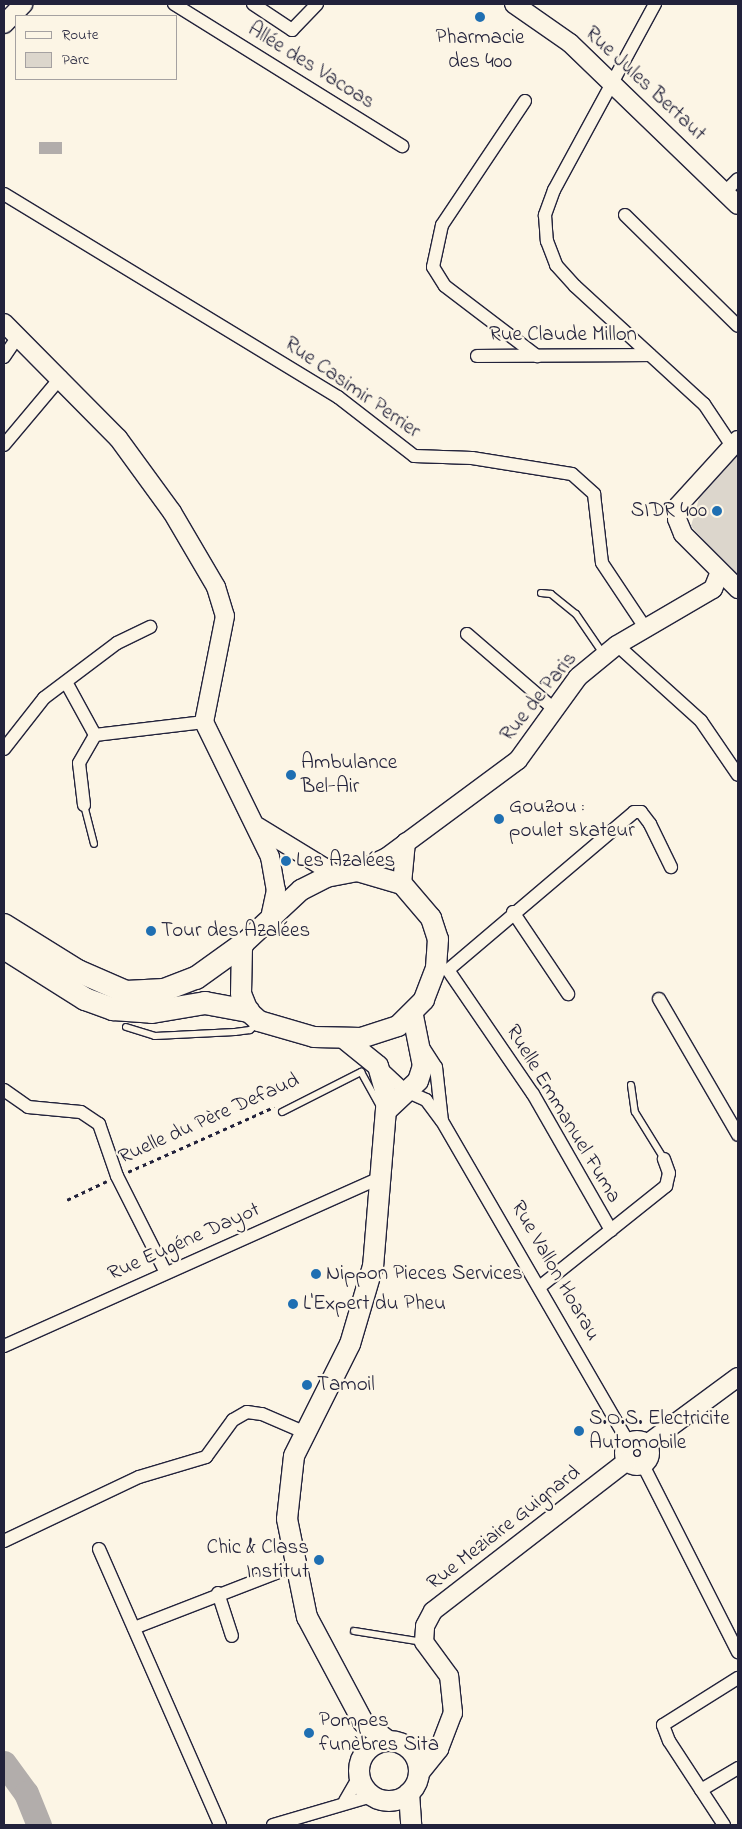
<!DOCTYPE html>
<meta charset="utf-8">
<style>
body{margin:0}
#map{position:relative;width:742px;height:1829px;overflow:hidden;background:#fcf5e5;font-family:"Indie Flower",sans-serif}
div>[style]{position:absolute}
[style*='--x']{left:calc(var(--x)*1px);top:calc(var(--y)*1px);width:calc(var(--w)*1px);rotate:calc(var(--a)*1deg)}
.green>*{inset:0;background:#dcd6cc}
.water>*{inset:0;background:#b2adab;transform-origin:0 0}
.river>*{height:25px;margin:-12.5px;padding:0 12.5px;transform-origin:12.5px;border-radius:12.5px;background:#b2adab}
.path>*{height:2.5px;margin-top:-1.25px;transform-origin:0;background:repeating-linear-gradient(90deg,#22223b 0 4px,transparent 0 8px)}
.roads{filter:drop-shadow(1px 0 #22223b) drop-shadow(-1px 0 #22223b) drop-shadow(0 1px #22223b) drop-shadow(0 -1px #22223b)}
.lane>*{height:6px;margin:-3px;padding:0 3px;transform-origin:3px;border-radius:3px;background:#fcf5e5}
.street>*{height:12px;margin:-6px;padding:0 6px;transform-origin:6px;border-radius:6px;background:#fcf5e5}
.secondary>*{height:18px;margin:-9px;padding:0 9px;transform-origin:9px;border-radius:9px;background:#fcf5e5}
.secondary>.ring{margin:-9px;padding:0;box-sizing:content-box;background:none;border:18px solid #fcf5e5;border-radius:50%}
.primary>*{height:20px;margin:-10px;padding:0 10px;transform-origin:10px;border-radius:10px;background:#fcf5e5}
.primary>.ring{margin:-10px;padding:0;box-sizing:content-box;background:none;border:20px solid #fcf5e5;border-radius:50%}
.highway>*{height:22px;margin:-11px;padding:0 11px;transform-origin:11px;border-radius:11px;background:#fcf5e5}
.dots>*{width:14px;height:14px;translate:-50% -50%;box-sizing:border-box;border:2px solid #fcf5e5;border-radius:50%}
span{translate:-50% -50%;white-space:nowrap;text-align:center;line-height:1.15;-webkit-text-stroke:4.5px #fcf5e5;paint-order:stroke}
.poi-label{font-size:21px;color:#22223b}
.right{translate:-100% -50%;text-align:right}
.left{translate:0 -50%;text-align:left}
.street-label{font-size:21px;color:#22223b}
.frame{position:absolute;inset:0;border:5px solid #22223b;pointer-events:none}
.legend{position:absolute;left:15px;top:15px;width:162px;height:65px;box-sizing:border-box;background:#fcf5e5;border:1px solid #a5a1a1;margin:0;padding:6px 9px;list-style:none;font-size:15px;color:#22223b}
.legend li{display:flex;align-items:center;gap:10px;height:25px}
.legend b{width:25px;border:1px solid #a5a1a1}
</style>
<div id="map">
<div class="green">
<div style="clip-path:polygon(738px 453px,738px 578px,691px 526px,700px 495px)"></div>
</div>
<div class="water">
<div style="left:39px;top:142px;width:23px;height:12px"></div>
</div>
<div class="river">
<div style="--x:4;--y:1763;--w:37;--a:54"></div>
<div style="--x:26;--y:1793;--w:35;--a:68"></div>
</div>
<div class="path">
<div style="--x:128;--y:1172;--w:160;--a:-24"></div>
<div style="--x:67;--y:1200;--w:44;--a:-25.4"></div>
</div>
<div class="roads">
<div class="lane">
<div style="--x:541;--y:593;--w:10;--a:6"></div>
<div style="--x:551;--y:594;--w:32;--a:39"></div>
<div style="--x:576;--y:614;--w:50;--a:55.7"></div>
<div style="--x:84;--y:805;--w:40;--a:75.6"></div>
<div style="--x:126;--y:1027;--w:30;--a:17"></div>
<div style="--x:155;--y:1036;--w:80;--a:-2.9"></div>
<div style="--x:235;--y:1032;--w:15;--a:-8"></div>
<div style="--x:250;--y:1030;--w:11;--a:-41"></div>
<div style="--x:631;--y:1085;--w:27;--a:82"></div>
<div style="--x:635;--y:1112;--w:55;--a:58.3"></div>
<div style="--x:282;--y:1112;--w:89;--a:-26.9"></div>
<div style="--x:361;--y:1072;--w:38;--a:61"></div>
<div style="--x:354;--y:1631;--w:70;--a:9.1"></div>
</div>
<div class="street">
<div style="--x:174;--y:4;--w:269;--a:31.9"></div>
<div style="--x:253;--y:4;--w:47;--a:33.7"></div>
<div style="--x:292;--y:30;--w:36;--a:-46"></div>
<div style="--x:655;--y:4;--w:212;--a:118.5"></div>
<div style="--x:554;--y:190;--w:27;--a:110"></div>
<div style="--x:545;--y:215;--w:26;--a:86"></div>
<div style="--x:547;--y:241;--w:26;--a:69"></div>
<div style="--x:556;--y:265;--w:28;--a:48"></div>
<div style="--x:575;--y:286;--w:175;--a:42.5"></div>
<div style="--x:704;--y:404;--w:50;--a:56.3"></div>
<div style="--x:525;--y:101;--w:149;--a:123.8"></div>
<div style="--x:442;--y:225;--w:43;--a:102.1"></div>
<div style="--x:433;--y:267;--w:22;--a:58"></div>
<div style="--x:445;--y:286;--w:116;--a:37.3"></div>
<div style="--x:725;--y:192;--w:18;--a:-45"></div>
<div style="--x:4;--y:194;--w:391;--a:31.3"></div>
<div style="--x:338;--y:397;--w:96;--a:37.8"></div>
<div style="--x:414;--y:456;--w:58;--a:2"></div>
<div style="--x:472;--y:458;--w:101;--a:9.1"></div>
<div style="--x:572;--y:474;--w:30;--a:42"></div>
<div style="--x:594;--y:494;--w:69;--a:83.4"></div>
<div style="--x:602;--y:563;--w:79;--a:56.3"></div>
<div style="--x:625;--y:215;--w:158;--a:44.5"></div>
<div style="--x:477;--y:356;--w:173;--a:-0.3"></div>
<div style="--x:4;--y:357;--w:25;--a:-56"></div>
<div style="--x:4;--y:445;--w:89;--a:-50"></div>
<div style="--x:467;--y:634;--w:116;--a:40.8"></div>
<div style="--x:617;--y:645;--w:113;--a:42.1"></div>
<div style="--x:701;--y:721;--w:65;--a:55.6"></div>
<div style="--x:66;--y:682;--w:60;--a:61.3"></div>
<div style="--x:95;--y:735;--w:110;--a:-6.8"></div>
<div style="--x:4;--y:749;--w:65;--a:-51.9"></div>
<div style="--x:44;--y:698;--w:91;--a:-37"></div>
<div style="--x:117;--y:643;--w:37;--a:-26"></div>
<div style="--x:84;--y:805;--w:42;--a:-96.8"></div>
<div style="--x:79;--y:763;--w:32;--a:-60"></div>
<div style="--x:513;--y:912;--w:99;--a:56.1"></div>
<div style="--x:448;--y:970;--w:244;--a:-40.3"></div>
<div style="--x:634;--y:812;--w:7;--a:0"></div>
<div style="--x:641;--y:812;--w:15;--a:53"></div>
<div style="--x:650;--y:824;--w:48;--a:64"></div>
<div style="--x:448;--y:970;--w:150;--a:55.6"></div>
<div style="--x:533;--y:1094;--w:157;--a:60.2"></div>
<div style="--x:659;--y:999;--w:157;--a:59.8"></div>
<div style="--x:421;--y:1044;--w:27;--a:57"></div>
<div style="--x:436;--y:1067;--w:54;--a:83.7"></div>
<div style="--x:382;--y:1069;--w:33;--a:43"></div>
<div style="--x:406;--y:1091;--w:22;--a:24"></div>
<div style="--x:426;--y:1100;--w:26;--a:53"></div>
<div style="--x:442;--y:1121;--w:372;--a:59.9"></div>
<div style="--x:4;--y:1090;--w:29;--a:35"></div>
<div style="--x:28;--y:1107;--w:53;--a:5.4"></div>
<div style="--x:81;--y:1112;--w:22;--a:34"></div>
<div style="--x:99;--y:1124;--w:55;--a:70.9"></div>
<div style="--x:117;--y:1176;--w:106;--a:63.2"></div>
<div style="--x:542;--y:1285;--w:159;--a:-38.6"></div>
<div style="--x:666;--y:1186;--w:13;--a:-77"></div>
<div style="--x:669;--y:1173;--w:15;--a:-110"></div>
<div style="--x:4;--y:1346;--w:413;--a:-24.1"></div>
<div style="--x:643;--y:1465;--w:210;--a:63.1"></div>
<div style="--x:4;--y:1541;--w:149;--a:-25.4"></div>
<div style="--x:139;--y:1477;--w:70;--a:-16.6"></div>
<div style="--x:206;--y:1457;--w:46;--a:-53.9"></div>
<div style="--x:233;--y:1420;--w:16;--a:-30"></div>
<div style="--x:247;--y:1412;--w:15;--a:8"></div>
<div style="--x:262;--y:1414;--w:48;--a:23.4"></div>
<div style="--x:99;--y:1549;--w:301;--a:66.3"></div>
<div style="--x:218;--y:1593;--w:45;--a:72"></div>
<div style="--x:134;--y:1628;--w:172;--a:-21.2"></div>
<div style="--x:701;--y:1790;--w:43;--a:-30.7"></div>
<div style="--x:345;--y:1801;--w:28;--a:-60"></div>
<div style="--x:273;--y:1825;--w:103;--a:-16.3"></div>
<div style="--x:724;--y:1825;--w:100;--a:-123.2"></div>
<div style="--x:669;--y:1741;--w:17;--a:-111"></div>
<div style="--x:663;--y:1725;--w:89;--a:-32.1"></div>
</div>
<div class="secondary">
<div style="--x:514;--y:4;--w:68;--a:34.9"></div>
<div style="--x:570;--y:43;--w:233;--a:44"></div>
<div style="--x:4;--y:24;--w:28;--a:-46"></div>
<div style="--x:4;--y:323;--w:162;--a:45.3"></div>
<div style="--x:118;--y:438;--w:92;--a:53.9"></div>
<div style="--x:172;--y:512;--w:87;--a:59.6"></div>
<div style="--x:216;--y:587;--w:30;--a:73"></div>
<div style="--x:225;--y:616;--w:108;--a:101.2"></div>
<div style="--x:204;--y:722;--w:150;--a:63.9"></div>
<div style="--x:270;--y:857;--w:34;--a:80"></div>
<div style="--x:276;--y:890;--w:25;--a:102"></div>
<div style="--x:738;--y:440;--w:89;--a:132.3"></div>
<div style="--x:678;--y:506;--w:13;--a:94"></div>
<div style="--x:677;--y:519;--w:16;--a:68"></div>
<div style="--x:683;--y:534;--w:78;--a:45"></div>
<div style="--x:258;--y:827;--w:90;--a:31.4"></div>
<div style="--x:357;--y:871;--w:33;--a:-25"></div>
<div style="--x:387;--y:857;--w:163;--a:-36.5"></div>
<div style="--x:518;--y:760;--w:102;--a:-54.1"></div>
<div style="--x:578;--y:677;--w:50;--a:-39.4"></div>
<div style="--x:617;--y:645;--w:111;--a:-30.3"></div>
<div style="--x:713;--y:589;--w:16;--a:-68"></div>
<div style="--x:402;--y:884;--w:42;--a:-84.6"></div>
<div class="ring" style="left:624px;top:1440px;width:8px;height:8px"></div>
<div style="--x:647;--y:1444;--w:113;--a:-36.4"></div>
<div style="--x:411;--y:1751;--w:28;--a:-4"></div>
<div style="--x:419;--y:1774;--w:32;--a:-51"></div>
<div style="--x:439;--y:1749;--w:39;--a:-69"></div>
<div style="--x:453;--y:1713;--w:37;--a:-96"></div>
<div style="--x:449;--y:1676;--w:42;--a:-126.3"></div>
<div style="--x:424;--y:1642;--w:16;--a:-86"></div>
<div style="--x:425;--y:1626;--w:17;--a:-62"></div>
<div style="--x:433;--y:1611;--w:245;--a:-37.7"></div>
</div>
<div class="primary">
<div style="--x:357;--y:871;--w:47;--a:16.1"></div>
<div style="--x:402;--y:884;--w:45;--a:49.5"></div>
<div style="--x:431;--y:918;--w:22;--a:72"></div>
<div style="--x:438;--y:939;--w:29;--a:94"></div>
<div style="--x:436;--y:968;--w:34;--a:111"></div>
<div style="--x:424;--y:1000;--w:37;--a:135"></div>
<div style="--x:398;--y:1026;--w:39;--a:162"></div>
<div style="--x:361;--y:1038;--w:47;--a:-178.8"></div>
<div style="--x:314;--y:1037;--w:57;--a:-163.8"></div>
<div style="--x:259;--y:1021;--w:15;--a:-138"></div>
<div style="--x:248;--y:1011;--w:18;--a:-112"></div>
<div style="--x:241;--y:994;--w:49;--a:-88.8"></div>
<div style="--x:242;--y:945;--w:81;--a:-43"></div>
<div style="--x:301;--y:890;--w:28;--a:-27"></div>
<div style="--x:326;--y:877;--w:32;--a:-11"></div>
<div style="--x:346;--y:1040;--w:41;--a:39.1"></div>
<div style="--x:378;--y:1066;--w:32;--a:74"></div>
<div style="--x:387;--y:1097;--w:170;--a:94.7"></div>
<div style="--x:373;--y:1266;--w:81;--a:106.4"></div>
<div style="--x:350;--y:1344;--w:125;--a:116.6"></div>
<div style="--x:294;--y:1456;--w:63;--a:96.3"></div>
<div style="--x:287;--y:1519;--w:100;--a:78.5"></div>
<div style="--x:307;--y:1617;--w:119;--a:61.9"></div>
<div style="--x:363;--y:1722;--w:31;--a:37"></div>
<div style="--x:387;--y:1110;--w:42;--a:-43.1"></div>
<div style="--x:418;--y:1081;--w:16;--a:-72"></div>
<div style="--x:423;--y:1066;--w:51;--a:-101.3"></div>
<div class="ring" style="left:359px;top:1741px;width:40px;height:40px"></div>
<div style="--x:409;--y:1793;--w:32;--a:86"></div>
</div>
<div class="highway">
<div style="--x:4;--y:925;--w:87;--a:31.9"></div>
<div style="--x:78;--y:971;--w:52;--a:23.6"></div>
<div style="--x:126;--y:992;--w:38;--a:-3"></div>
<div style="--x:164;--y:990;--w:34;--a:-21"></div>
<div style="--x:196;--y:978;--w:57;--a:-35.7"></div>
<div style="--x:4;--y:948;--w:96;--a:32.2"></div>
<div style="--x:85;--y:999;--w:30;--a:20"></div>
<div style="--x:113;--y:1009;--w:39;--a:4"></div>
<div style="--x:152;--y:1012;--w:54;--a:-9.6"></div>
<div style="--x:205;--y:1003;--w:44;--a:10.5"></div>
</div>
</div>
<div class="dots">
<div style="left:480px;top:17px;background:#1f6fb2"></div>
<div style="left:717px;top:511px;background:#1f6fb2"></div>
<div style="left:291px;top:775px;background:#1f6fb2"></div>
<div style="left:499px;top:819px;background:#1f6fb2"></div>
<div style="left:286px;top:861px;background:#1f6fb2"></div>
<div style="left:151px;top:931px;background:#1f6fb2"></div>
<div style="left:316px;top:1274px;background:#1f6fb2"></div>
<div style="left:293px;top:1304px;background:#1f6fb2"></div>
<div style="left:307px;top:1385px;background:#1f6fb2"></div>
<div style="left:579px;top:1431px;background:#1f6fb2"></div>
<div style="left:319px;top:1560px;background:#1f6fb2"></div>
<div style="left:309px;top:1733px;background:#1f6fb2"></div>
</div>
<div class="poi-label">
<span style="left:480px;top:50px">Pharmacie<br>des 400</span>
<span class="right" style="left:707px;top:511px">SIDR 400</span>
<span class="left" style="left:301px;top:775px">Ambulance<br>Bel-Air</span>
<span class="left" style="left:509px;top:819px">Gouzou :<br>poulet skateur</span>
<span class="left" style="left:296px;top:861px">Les Azalées</span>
<span class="left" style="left:161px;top:931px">Tour des Azalées</span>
<span class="left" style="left:326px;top:1274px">Nippon Pieces Services</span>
<span class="left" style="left:303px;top:1304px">L'Expert du Pheu</span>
<span class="left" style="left:317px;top:1385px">Tamoil</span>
<span class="left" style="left:589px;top:1431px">S.O.S. Electricite<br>Automobile</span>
<span class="right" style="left:309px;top:1560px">Chic &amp; Class<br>Institut</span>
<span class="left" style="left:319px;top:1733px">Pompes<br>funèbres Sita</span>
</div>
<div class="street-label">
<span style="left:311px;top:66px;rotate:32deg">Allée des Vacoas</span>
<span style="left:645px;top:84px;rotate:43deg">Rue Jules Bertaut</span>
<span style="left:563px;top:335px">Rue Claude Millon</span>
<span style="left:352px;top:388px;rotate:35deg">Rue Casimir Perrier</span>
<span style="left:539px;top:697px;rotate:-51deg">Rue de Paris</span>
<span style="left:563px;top:1114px;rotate:59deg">Ruelle Emmanuel Fuma</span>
<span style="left:209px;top:1119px;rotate:-24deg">Ruelle du Père Defaud</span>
<span style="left:184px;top:1242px;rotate:-24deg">Rue Eugéne Dayot</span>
<span style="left:555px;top:1271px;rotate:60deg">Rue Vallon Hoarau</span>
<span style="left:504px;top:1528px;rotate:-38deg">Rue Meziaire Guignard</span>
</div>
<div class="frame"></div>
<ul class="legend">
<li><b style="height:6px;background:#fcf5e5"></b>Route</li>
<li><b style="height:14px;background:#dcd6cc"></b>Parc</li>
</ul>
</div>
